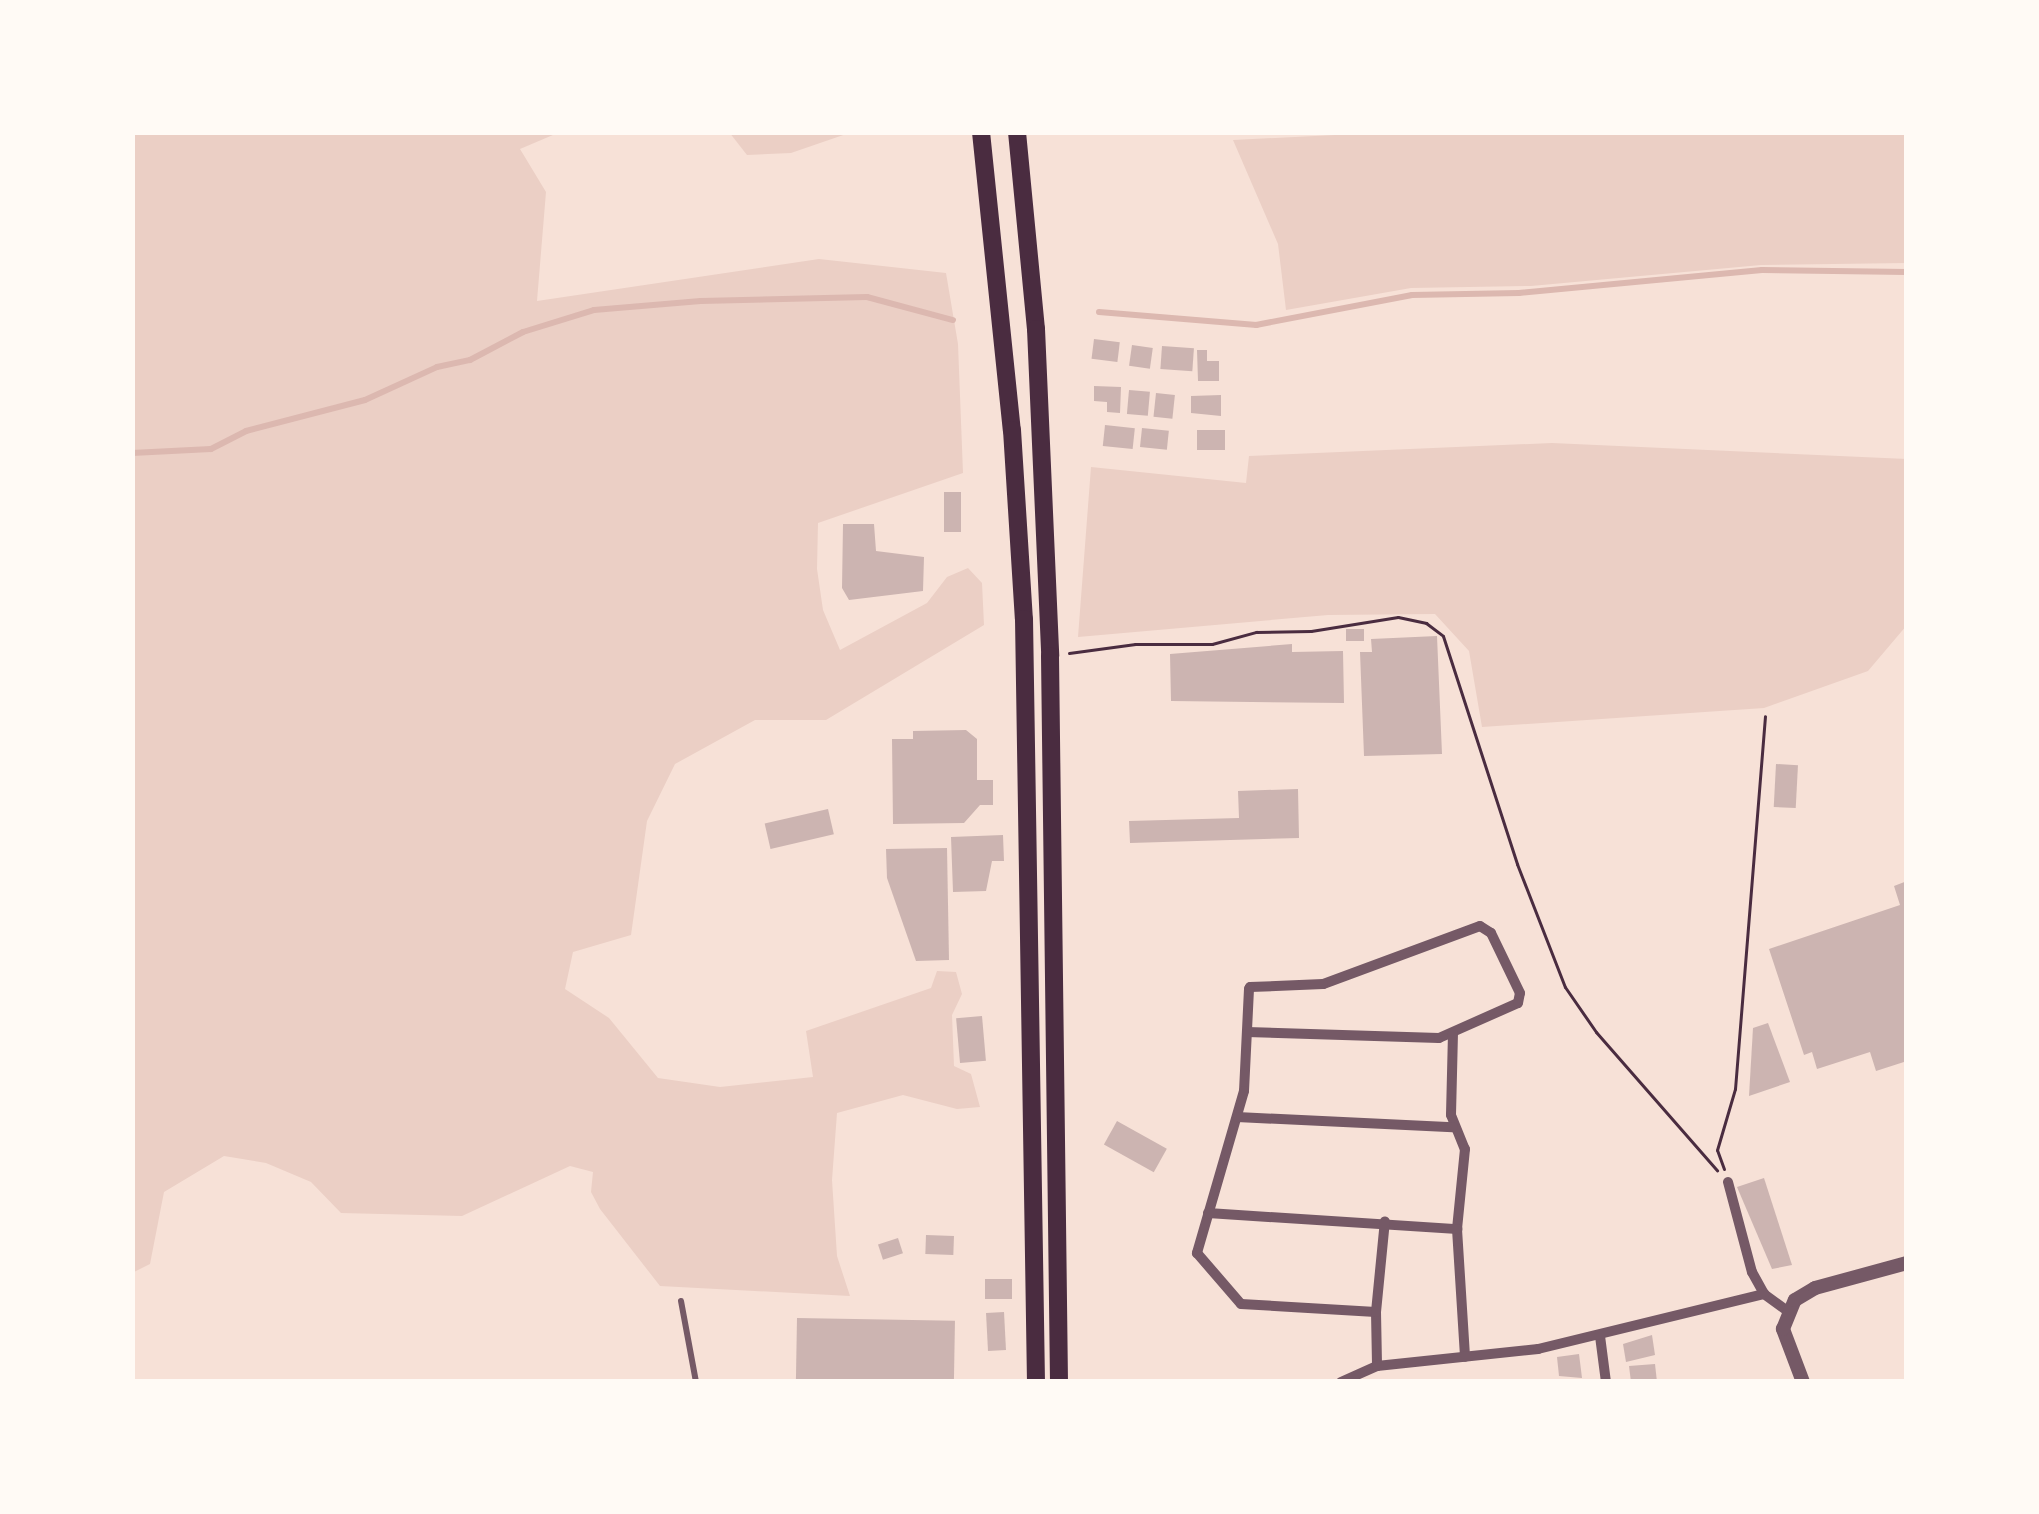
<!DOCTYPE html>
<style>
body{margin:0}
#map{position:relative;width:2039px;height:1514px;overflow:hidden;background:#f7e1d7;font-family:"Exo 2",sans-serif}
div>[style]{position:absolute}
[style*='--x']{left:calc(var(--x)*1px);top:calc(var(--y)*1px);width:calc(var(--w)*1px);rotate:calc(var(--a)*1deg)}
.green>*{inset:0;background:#ebcfc5}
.stream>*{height:6px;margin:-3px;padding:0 3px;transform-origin:3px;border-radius:3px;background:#dcb8b0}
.building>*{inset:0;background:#ccb4b1;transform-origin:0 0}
.path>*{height:3px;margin:-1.5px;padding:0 1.5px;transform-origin:1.5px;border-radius:1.5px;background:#4a2c40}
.service>*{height:6px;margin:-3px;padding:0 3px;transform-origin:3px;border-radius:3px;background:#755966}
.minor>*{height:10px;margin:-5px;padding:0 5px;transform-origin:5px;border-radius:5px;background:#755966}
.tertiary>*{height:14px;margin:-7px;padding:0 7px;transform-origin:7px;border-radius:7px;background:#755966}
.trunk>*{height:18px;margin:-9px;padding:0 9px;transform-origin:9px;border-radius:9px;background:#4a2c40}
span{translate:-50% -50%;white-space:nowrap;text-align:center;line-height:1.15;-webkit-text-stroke:12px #fffaf5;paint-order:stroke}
.frame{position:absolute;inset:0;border:135px solid #fffaf5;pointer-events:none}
</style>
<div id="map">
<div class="green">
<div style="clip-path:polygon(132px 132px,560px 132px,520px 149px,546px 192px,537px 301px,819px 259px,946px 273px,958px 344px,963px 473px,818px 523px,817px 569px,823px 610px,840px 650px,927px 603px,947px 577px,968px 568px,982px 583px,984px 625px,826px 720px,755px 720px,675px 764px,647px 821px,631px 935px,573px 952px,565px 989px,609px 1018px,658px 1078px,720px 1087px,813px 1077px,806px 1031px,931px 988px,937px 971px,956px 972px,962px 994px,952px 1015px,954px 1066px,971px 1074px,980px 1107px,957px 1109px,903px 1095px,837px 1113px,832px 1180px,837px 1256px,850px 1296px,660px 1286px,600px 1209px,591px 1192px,593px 1172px,570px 1166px,462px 1216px,341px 1213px,311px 1182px,266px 1163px,224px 1156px,164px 1192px,150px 1264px,132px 1273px)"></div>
<div style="clip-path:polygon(729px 132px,852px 132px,791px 153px,747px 155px)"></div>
<div style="clip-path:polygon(1395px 132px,1907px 132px,1907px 263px,1761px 265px,1531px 286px,1411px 288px,1286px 310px,1278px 244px,1233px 140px)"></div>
<div style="clip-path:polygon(1552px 443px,1907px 459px,1907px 625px,1868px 671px,1764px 708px,1482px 727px,1469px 651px,1435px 614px,1328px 615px,1078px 637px,1091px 467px,1246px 483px,1249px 456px)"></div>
</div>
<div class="stream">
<div style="--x:1099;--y:312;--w:158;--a:4.7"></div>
<div style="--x:1256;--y:325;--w:159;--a:-10.9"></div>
<div style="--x:1412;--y:295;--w:107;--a:-1.1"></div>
<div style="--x:1519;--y:293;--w:244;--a:-5.4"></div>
<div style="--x:1762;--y:270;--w:145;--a:0.8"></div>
<div style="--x:132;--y:453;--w:79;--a:-2.9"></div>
<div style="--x:211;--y:449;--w:39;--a:-27"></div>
<div style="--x:246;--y:431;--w:123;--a:-14.6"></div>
<div style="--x:365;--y:400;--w:79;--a:-24.6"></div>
<div style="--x:437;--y:367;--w:34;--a:-12"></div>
<div style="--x:470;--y:360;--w:60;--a:-27.8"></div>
<div style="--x:523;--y:332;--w:74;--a:-17.2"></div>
<div style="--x:594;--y:310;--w:107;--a:-4.8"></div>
<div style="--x:701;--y:301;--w:166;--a:-1.4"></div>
<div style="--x:867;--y:297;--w:89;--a:15"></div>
</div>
<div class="building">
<div style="left:1094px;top:339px;width:26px;height:20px;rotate:7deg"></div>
<div style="left:1132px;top:345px;width:21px;height:21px;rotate:8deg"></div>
<div style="left:1162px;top:346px;width:32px;height:23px;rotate:4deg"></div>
<div style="clip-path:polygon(1197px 350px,1207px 350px,1207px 361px,1219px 361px,1219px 381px,1198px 381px)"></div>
<div style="clip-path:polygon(1094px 386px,1121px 387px,1120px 413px,1107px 412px,1107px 402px,1094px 401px)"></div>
<div style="left:1129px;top:390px;width:21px;height:24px;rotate:5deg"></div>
<div style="left:1156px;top:393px;width:19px;height:24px;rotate:6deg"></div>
<div style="clip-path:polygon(1221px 395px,1221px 416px,1191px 413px,1191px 396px)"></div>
<div style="left:1105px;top:425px;width:30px;height:21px;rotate:6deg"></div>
<div style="left:1142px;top:428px;width:27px;height:19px;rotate:6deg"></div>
<div style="left:1197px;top:430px;width:28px;height:20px"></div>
<div style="left:961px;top:492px;width:40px;height:17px;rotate:90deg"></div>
<div style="clip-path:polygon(843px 524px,874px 524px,876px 551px,924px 557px,923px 591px,849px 600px,842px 588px)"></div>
<div style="left:1346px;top:629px;width:18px;height:12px"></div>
<div style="clip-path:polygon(1437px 636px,1442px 754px,1364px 756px,1360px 652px,1372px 652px,1371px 639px)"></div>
<div style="clip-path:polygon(1292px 644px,1292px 652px,1343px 651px,1344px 703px,1171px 701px,1170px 654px)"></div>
<div style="clip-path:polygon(966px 730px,977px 739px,977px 780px,993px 780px,993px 805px,980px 805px,964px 823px,893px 824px,892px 739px,913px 739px,913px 731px)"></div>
<div style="left:1776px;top:764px;width:22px;height:43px;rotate:3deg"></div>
<div style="clip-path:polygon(1298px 789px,1299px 838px,1130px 843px,1129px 821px,1239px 818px,1238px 791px)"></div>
<div style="left:828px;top:809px;width:26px;height:65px;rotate:77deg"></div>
<div style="clip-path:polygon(1003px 835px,1004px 861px,992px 861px,986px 891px,953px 892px,951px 837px)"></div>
<div style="clip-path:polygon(947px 848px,949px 960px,916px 961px,887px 878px,886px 849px)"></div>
<div style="clip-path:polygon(1907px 881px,1907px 1061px,1876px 1071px,1870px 1052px,1817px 1069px,1812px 1052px,1804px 1055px,1769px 949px,1900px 905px,1894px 886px)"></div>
<div style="left:982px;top:1016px;width:45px;height:26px;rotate:85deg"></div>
<div style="clip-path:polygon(1768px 1023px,1790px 1082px,1749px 1096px,1753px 1028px)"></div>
<div style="left:1117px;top:1121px;width:57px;height:27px;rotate:29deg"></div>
<div style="clip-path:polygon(1764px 1178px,1792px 1265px,1772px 1269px,1737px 1187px)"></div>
<div style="left:926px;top:1235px;width:28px;height:19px;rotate:2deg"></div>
<div style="left:898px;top:1238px;width:16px;height:21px;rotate:72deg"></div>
<div style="left:985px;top:1279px;width:27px;height:20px"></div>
<div style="left:1004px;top:1312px;width:38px;height:18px;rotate:87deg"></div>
<div style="left:797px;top:1318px;width:158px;height:64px;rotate:1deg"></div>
<div style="clip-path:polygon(1652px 1335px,1655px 1355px,1626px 1362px,1623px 1344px)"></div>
<div style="clip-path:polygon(1579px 1354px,1582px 1378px,1559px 1376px,1557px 1357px)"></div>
<div style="clip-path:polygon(1655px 1364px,1657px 1382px,1631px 1382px,1629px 1366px)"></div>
</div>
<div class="path">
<div style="--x:1069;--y:653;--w:67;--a:-7.8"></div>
<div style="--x:1135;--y:644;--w:77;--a:0"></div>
<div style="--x:1212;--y:644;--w:46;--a:-15.3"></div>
<div style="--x:1256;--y:632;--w:55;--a:-1"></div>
<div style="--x:1311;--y:631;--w:88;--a:-9.1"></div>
<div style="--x:1398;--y:617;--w:29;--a:12"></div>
<div style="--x:1426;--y:623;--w:21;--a:37"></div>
<div style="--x:1443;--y:636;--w:240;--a:72"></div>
<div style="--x:1517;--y:864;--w:132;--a:68.7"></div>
<div style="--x:1565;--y:987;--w:55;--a:55.4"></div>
<div style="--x:1596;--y:1032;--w:184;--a:48.8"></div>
<div style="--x:1724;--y:1169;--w:20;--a:-110"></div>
<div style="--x:1717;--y:1150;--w:64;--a:-73.6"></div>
<div style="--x:1735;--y:1089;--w:374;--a:-85.4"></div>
</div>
<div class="service">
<div style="--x:681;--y:1301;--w:82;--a:79.5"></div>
</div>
<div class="minor">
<div style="--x:1247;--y:1032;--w:192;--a:1.8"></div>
<div style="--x:1439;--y:1038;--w:86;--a:-23.9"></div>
<div style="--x:1518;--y:1003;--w:10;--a:-79"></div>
<div style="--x:1520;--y:993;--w:67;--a:-115.8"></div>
<div style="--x:1491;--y:933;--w:13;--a:-148"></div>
<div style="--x:1480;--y:926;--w:167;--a:159.7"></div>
<div style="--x:1323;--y:984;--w:73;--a:177.6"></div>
<div style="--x:1250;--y:987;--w:2;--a:117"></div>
<div style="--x:1249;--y:989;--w:102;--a:92.8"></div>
<div style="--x:1244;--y:1091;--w:169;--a:106.2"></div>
<div style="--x:1197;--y:1253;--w:67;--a:49.2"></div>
<div style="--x:1241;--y:1304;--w:135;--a:3.4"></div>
<div style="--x:1376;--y:1312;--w:54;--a:88.9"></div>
<div style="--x:1453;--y:1033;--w:82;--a:91.4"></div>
<div style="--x:1451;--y:1115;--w:37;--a:68"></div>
<div style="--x:1465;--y:1149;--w:80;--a:95.7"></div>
<div style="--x:1457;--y:1229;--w:128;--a:86.4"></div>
<div style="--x:1237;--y:1117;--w:216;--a:2.7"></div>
<div style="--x:1728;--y:1182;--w:93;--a:75.1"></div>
<div style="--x:1752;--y:1272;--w:25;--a:61"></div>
<div style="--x:1764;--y:1294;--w:29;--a:36"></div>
<div style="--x:1208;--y:1213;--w:250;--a:3.7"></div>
<div style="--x:1376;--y:1312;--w:91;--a:-84.4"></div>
<div style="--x:1600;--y:1336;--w:46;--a:82.6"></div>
<div style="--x:1341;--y:1382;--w:39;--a:-24"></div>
<div style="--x:1377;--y:1366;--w:162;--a:-6"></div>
<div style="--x:1538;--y:1349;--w:233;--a:-13.7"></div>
</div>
<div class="tertiary">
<div style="--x:1803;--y:1382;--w:57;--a:-110.7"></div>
<div style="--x:1783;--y:1329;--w:31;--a:-68"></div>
<div style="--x:1795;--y:1300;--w:23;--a:-31"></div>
<div style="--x:1815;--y:1288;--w:95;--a:-15.2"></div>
</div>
<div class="trunk">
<div style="--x:981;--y:132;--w:300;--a:84.1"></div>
<div style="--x:1012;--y:430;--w:189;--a:86.4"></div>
<div style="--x:1024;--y:619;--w:763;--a:89.1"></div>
<div style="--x:1017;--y:132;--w:198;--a:84.5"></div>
<div style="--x:1036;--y:329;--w:327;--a:87.5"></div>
<div style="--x:1050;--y:656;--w:726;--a:89.29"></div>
</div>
<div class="frame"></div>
</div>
